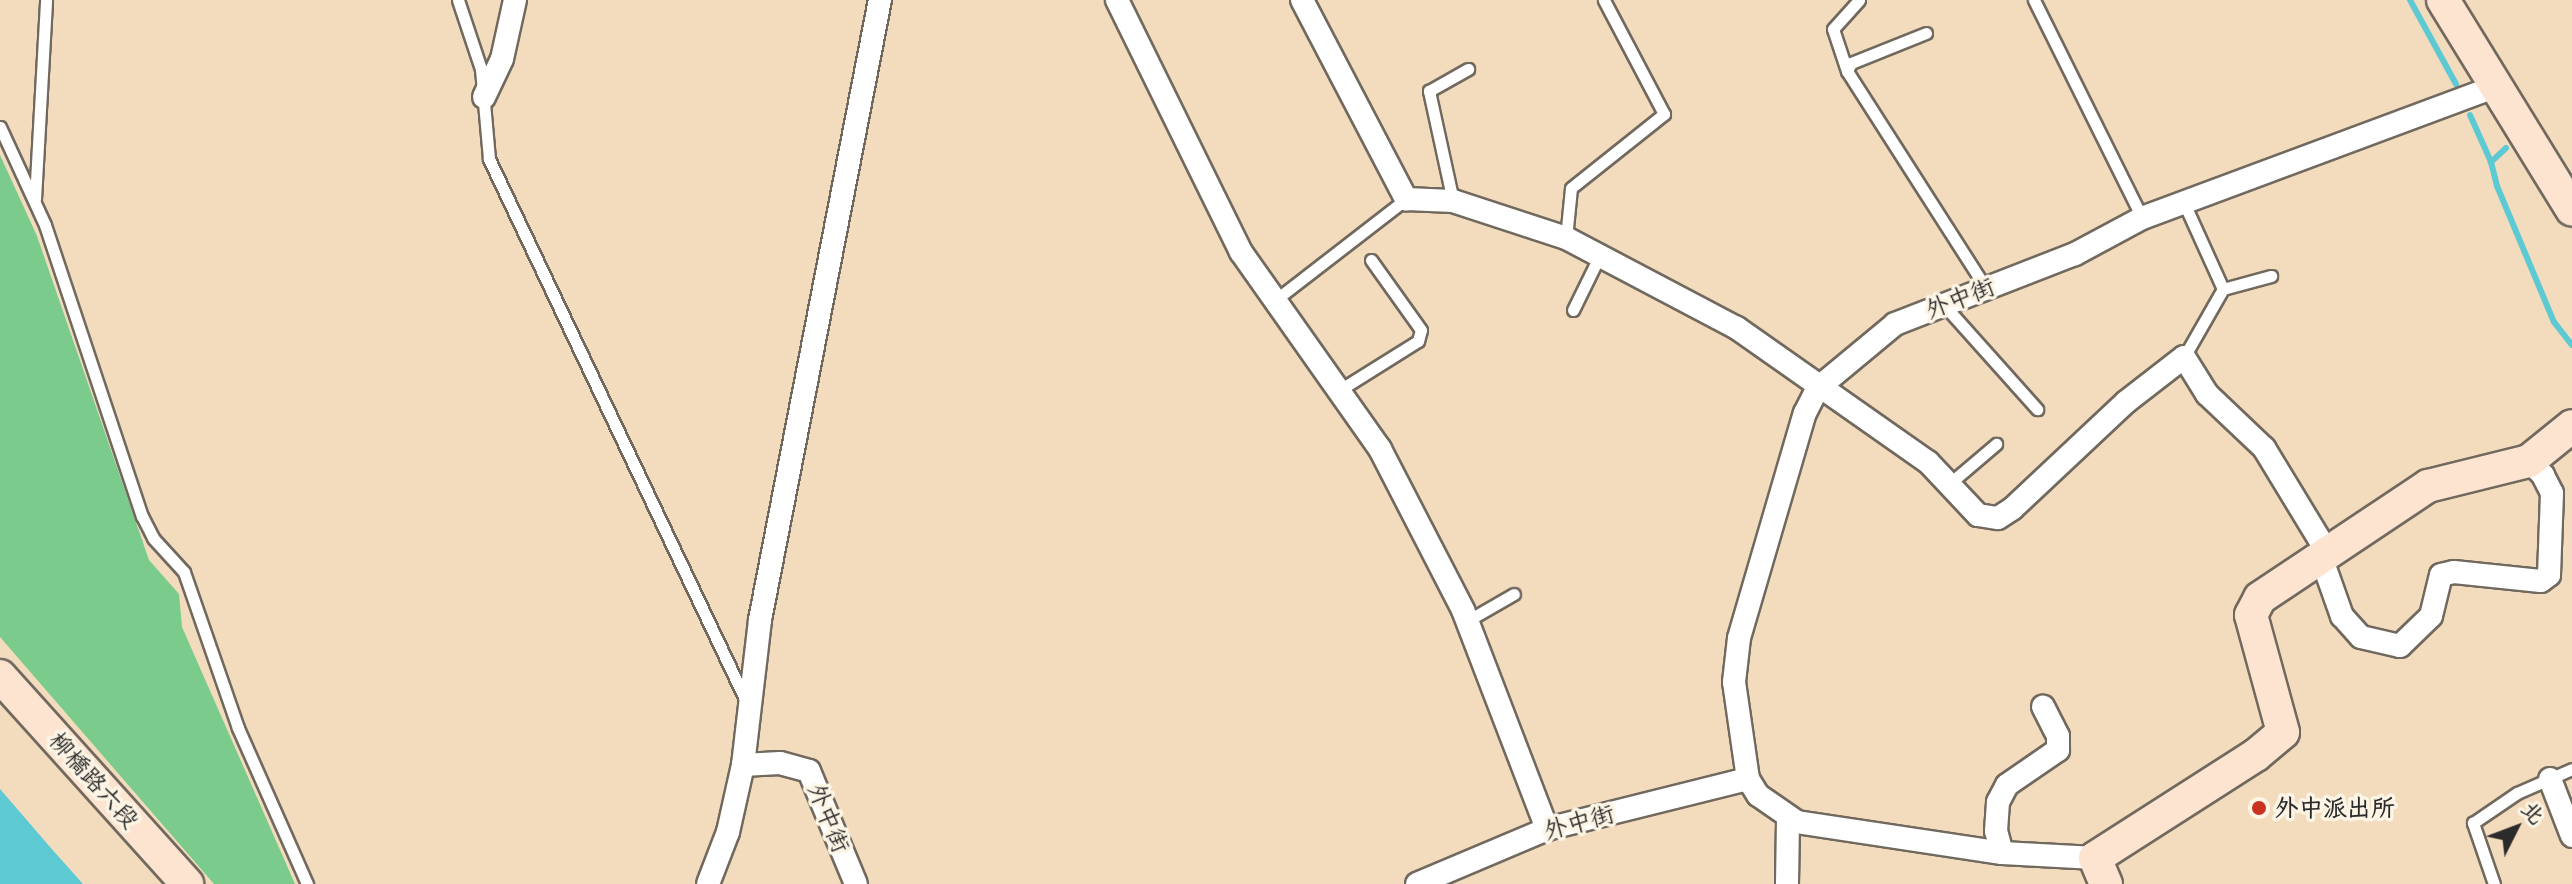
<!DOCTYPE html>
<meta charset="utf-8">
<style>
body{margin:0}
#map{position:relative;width:2572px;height:884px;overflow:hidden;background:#f3dcbe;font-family:Delius,"LXGW WenKai TC",sans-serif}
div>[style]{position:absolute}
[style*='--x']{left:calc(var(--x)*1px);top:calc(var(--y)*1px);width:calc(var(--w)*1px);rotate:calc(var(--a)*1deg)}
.green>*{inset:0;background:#7acb8c}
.water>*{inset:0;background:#5dc9d3}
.stream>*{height:6px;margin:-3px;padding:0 3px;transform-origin:3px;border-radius:3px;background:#5dc9d3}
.roads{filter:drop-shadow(2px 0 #71695e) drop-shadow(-2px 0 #71695e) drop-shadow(0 2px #71695e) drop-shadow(0 -2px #71695e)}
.lane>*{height:11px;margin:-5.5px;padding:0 5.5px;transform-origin:5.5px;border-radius:5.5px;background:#fff}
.street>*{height:22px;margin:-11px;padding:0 11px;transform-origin:11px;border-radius:11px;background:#fff}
.secondary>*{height:32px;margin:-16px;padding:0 16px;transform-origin:16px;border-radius:16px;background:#fde4d1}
.dots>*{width:22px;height:22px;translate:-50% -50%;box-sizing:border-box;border:4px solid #fcf5e5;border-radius:50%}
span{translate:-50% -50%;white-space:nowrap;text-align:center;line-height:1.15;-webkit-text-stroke:7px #fcf5e5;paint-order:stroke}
.street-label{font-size:24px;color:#2b2b2b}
.poi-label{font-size:24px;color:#2b2b2b;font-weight:700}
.left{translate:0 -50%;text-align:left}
.north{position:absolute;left:2476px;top:788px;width:80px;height:80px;-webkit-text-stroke:6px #fcf5e5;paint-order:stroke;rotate:48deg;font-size:22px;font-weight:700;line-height:32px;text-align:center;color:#2b2b2b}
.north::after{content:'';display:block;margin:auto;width:28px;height:36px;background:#2b2b2b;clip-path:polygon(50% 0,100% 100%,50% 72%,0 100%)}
</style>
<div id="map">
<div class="green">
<div style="clip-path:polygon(0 155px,37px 236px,149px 560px,179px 594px,182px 627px,295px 884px,214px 884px,0 637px)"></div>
</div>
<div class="water">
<div style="clip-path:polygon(0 789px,50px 847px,83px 884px,0 884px)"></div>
</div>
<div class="stream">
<div style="--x:2410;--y:0;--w:96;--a:61.3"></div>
<div style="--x:2470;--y:115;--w:51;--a:65.9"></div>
<div style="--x:2506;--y:148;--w:21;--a:137"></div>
<div style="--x:2491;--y:162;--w:25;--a:76"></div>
<div style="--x:2497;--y:186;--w:147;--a:67.3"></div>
<div style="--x:2554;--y:322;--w:29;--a:52"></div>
</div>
<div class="roads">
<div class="lane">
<div style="--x:458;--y:0;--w:73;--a:71.6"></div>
<div style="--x:481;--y:69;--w:90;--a:84.9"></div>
<div style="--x:489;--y:159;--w:600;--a:64.63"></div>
<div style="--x:2034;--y:0;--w:243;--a:63.6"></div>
<div style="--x:1926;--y:33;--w:81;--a:158.2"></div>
<div style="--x:1851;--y:63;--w:9;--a:117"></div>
<div style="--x:1847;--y:71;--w:258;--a:57.4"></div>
<div style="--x:1847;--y:71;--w:44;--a:-108.4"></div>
<div style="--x:1833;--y:29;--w:39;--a:-48"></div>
<div style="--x:0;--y:127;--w:108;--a:65.3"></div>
<div style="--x:45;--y:225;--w:307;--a:71.6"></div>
<div style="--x:142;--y:516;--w:25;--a:63"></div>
<div style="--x:153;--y:538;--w:46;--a:47.6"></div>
<div style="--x:184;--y:572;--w:165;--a:70.9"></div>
<div style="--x:238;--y:728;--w:171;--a:66.1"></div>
<div style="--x:35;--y:199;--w:199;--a:-86.8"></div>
<div style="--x:1453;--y:201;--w:113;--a:-102.3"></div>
<div style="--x:1429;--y:91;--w:45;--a:-29.4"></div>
<div style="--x:1566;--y:238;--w:50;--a:-84.3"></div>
<div style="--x:1571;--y:188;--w:119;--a:-38.5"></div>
<div style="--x:1664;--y:114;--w:129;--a:-117.8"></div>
<div style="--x:2223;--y:289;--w:50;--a:-15.2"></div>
<div style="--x:1274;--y:301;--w:167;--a:-37.7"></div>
<div style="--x:1944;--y:305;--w:140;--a:48.2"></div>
<div style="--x:1573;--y:310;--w:57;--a:-63.9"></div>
<div style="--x:2184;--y:357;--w:78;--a:-60.2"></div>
<div style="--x:2223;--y:289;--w:94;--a:-114.4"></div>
<div style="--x:1338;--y:391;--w:94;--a:-32"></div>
<div style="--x:1418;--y:341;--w:11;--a:-75"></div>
<div style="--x:1421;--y:330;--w:86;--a:-125.5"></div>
<div style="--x:1949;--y:484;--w:62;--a:-40.4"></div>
<div style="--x:1467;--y:621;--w:54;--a:-29.9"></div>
<div style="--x:2494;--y:884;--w:65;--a:-109"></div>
<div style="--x:2473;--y:823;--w:53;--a:-34.3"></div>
<div style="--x:2517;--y:793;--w:60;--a:-23.6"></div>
</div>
<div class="street">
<div style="--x:1117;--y:0;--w:281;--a:63.8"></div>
<div style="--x:1241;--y:252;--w:241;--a:54.8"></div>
<div style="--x:1380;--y:449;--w:181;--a:62.7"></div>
<div style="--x:1463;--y:610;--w:235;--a:69"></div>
<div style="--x:1302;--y:0;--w:225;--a:62.4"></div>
<div style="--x:1406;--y:199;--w:47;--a:2.4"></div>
<div style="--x:1453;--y:201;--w:119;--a:18.1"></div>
<div style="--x:1566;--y:238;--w:193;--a:27.8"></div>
<div style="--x:1737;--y:328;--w:233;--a:35.1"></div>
<div style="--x:1928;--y:462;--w:73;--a:46.7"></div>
<div style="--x:1978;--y:515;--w:20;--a:9"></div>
<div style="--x:1998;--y:518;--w:17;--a:-33"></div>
<div style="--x:2012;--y:509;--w:156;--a:-43.2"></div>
<div style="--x:2126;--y:402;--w:73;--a:-37.8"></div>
<div style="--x:2184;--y:357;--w:44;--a:58.1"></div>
<div style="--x:2207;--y:394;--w:79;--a:43.5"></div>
<div style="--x:2264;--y:448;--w:119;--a:58.7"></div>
<div style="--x:484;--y:97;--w:42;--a:-64.7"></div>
<div style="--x:502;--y:59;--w:60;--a:-77.6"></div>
<div style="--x:2320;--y:554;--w:66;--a:70.5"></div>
<div style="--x:2342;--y:616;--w:28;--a:48"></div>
<div style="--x:2361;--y:637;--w:40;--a:13"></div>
<div style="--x:2400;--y:646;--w:43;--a:-44.1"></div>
<div style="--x:2431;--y:616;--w:42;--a:-76.3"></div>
<div style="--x:2441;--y:575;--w:13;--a:-13"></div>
<div style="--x:2454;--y:572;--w:87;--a:5.9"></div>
<div style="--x:2541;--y:581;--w:10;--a:-37"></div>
<div style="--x:2549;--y:575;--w:82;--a:-87.9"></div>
<div style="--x:2552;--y:493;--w:20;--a:-117"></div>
<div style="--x:2543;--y:475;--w:20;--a:-135"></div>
<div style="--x:743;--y:765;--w:37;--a:-3"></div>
<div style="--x:780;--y:763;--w:30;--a:15"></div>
<div style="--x:809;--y:771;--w:122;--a:67.4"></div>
<div style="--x:2550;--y:779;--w:61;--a:68.9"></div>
<div style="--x:2002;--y:853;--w:23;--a:-105"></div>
<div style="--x:1996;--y:831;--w:29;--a:-86"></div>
<div style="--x:1998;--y:802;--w:19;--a:-62"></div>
<div style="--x:2007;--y:785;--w:62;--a:-34.5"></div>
<div style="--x:2058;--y:750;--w:14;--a:-90"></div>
<div style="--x:2058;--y:736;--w:33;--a:-117"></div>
<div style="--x:2095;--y:858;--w:93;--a:-176.9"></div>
<div style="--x:2002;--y:853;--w:207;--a:-171.4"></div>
<div style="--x:1797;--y:822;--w:47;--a:-145.3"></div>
<div style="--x:1758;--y:795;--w:19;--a:-122"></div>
<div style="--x:1748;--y:779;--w:98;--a:-98.2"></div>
<div style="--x:1734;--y:682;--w:44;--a:-83.5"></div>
<div style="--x:1739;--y:638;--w:234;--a:-73.7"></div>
<div style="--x:1805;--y:413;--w:28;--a:-63"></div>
<div style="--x:1818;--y:388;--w:100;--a:-39.7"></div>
<div style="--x:1895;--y:324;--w:193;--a:-21.3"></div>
<div style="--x:2075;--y:254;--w:76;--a:-28.2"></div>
<div style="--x:2142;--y:218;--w:377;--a:-20.4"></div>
<div style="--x:708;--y:884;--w:56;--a:-69"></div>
<div style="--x:728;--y:832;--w:69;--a:-77.4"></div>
<div style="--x:743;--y:765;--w:146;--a:-83.3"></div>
<div style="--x:760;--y:620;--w:632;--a:-79.05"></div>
<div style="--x:1417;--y:884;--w:141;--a:-22.9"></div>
<div style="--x:1547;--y:829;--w:207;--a:-14"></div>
<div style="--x:1787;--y:884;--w:67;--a:-89.1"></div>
</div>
<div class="secondary">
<div style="--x:2443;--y:0;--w:246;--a:58.4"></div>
<div style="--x:0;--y:676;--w:280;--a:48"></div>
<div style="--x:2106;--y:884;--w:28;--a:-113"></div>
<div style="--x:2095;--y:858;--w:191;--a:-32.6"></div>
<div style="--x:2256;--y:755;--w:35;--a:-40"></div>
<div style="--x:2283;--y:732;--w:121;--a:-105.3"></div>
<div style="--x:2251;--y:615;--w:19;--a:-62"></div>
<div style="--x:2260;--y:598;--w:202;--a:-33.7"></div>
<div style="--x:2428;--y:486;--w:104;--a:-13.9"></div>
<div style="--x:2529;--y:461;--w:55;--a:-39.1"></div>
</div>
</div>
<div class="dots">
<div style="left:2259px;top:808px;background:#c8321e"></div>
</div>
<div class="street-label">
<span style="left:1960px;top:298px;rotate:-21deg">外中街</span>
<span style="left:94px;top:780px;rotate:48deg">柳橋路六段</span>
<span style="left:829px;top:818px;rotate:68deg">外中街</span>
<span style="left:1579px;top:822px;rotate:-15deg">外中街</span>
</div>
<div class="poi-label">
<span class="left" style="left:2275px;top:808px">外中派出所</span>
</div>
<div class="north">北</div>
</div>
